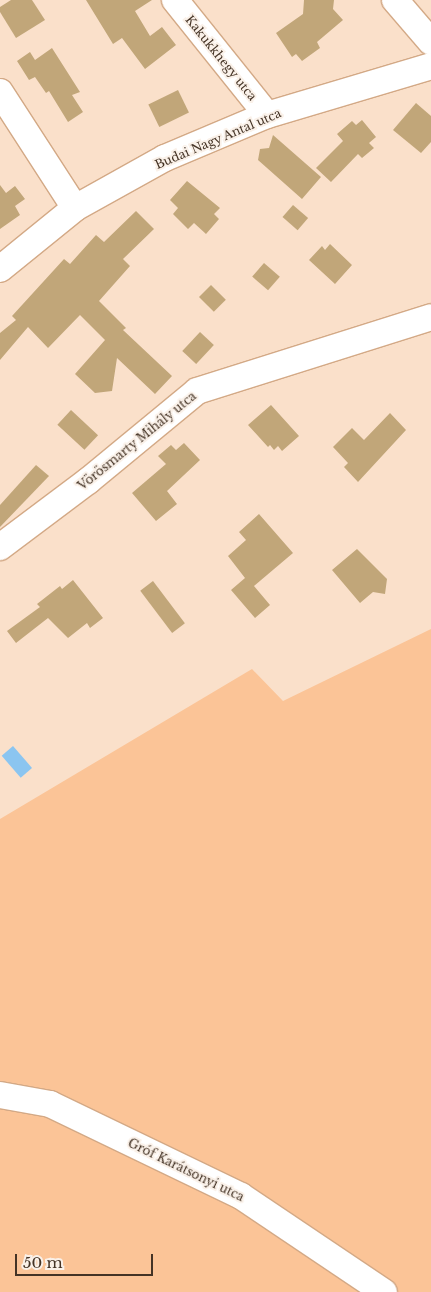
<!DOCTYPE html>
<meta charset="utf-8">
<style>
body{margin:0}
#map{position:relative;width:431px;height:1292px;overflow:hidden;background:#fae0ca;font-family:"Libre Baskerville",serif}
div>[style]{position:absolute}
[style*='--x']{left:calc(var(--x)*1px);top:calc(var(--y)*1px);width:calc(var(--w)*1px);rotate:calc(var(--a)*1deg)}
.green>*{inset:0;background:#fbc497}
.water>*{inset:0;background:#8bc5f0;transform-origin:0 0}
.building>*{inset:0;background:#c1a679;transform-origin:0 0}
.roads{filter:drop-shadow(1px 0 #d3a986) drop-shadow(-1px 0 #d3a986) drop-shadow(0 1px #d3a986) drop-shadow(0 -1px #d3a986)}
.minor>*{height:26px;margin:-13px;padding:0 13px;transform-origin:13px;border-radius:13px;background:#fff}
span{translate:-50% -50%;white-space:nowrap;text-align:center;line-height:1.15;-webkit-text-stroke:4px #faf1e9;paint-order:stroke}
.street-label{font-size:12px;color:#443325}
.scale{position:absolute;left:15px;top:1254px;width:138px;height:22px;box-sizing:border-box;border:2px solid #443325;border-top:0;padding-left:6px;font-size:15px;line-height:18px;white-space:nowrap;color:#443325;-webkit-text-stroke:4px #faf1e9;paint-order:stroke}
</style>
<div id="map">
<div class="green">
<div style="clip-path:polygon(431px 629px,431px 1292px,0 1292px,0 819px,252px 669px,283px 701px)"></div>
</div>
<div class="water">
<div style="left:13px;top:746px;width:29px;height:15px;rotate:49deg"></div>
</div>
<div class="building">
<div style="clip-path:polygon(11px 0,32px 0,45px 20px,16px 38px,0 12px,0 7px)"></div>
<div style="clip-path:polygon(86px 0,152px 0,135px 11px,150px 36px,162px 27px,176px 45px,145px 69px,122px 38px,113px 44px)"></div>
<div style="clip-path:polygon(304px 0,334px 0,333px 9px,343px 20px,317px 42px,320px 48px,302px 61px,296px 54px,292px 57px,276px 33px,303px 14px)"></div>
<div style="clip-path:polygon(52px 48px,80px 92px,72px 95px,83px 112px,68px 122px,49px 91px,46px 93px,35px 77px,29px 80px,17px 61px,30px 52px,35px 60px)"></div>
<div style="left:178px;top:90px;width:25px;height:33px;rotate:64deg"></div>
<div style="clip-path:polygon(416px 103px,431px 116px,431px 142px,421px 153px,393px 130px)"></div>
<div style="clip-path:polygon(362px 120px,376px 137px,369px 143px,374px 148px,362px 158px,358px 154px,331px 182px,316px 168px,343px 141px,337px 134px,352px 121px,356px 125px)"></div>
<div style="clip-path:polygon(273px 135px,321px 177px,302px 199px,258px 160px,260px 149px,269px 148px)"></div>
<div style="clip-path:polygon(187px 181px,220px 208px,214px 214px,219px 219px,206px 234px,194px 223px,188px 229px,173px 214px,178px 208px,170px 200px)"></div>
<div style="clip-path:polygon(0 185px,6px 193px,15px 186px,25px 199px,15px 206px,20px 215px,0 229px)"></div>
<div style="left:293px;top:205px;width:20px;height:16px;rotate:41deg"></div>
<div style="clip-path:polygon(136px 211px,154px 229px,123px 259px,130px 266px,99px 301px,126px 328px,123px 330px,172px 376px,155px 394px,117px 358px,112px 391px,95px 393px,75px 374px,105px 340px,80px 315px,48px 348px,28px 327px,0 360px,0 333px,16px 320px,12px 316px,64px 259px,70px 264px,96px 235px,104px 242px)"></div>
<div style="clip-path:polygon(330px 244px,352px 265px,335px 284px,309px 260px,322px 246px,325px 250px)"></div>
<div style="left:264px;top:263px;width:21px;height:18px;rotate:41deg"></div>
<div style="left:211px;top:285px;width:21px;height:17px;rotate:45deg"></div>
<div style="left:200px;top:332px;width:19px;height:26px;rotate:43deg"></div>
<div style="clip-path:polygon(271px 405px,299px 436px,282px 451px,278px 446px,274px 450px,270px 445px,268px 447px,248px 425px)"></div>
<div style="left:71px;top:410px;width:37px;height:20px;rotate:43deg"></div>
<div style="clip-path:polygon(390px 413px,406px 430px,358px 482px,344px 467px,348px 463px,333px 447px,352px 428px,364px 440px)"></div>
<div style="clip-path:polygon(184px 443px,200px 460px,167px 491px,177px 504px,156px 521px,132px 493px,166px 464px,158px 456px,171px 445px,176px 450px)"></div>
<div style="clip-path:polygon(36px 465px,49px 476px,0 527px,0 505px)"></div>
<div style="clip-path:polygon(259px 514px,293px 553px,254px 586px,270px 605px,255px 618px,231px 590px,245px 578px,228px 556px,246px 540px,239px 532px)"></div>
<div style="clip-path:polygon(357px 549px,387px 579px,385px 594px,373px 592px,360px 603px,332px 570px)"></div>
<div style="clip-path:polygon(73px 580px,103px 618px,90px 628px,87px 623px,68px 638px,48px 618px,16px 643px,7px 631px,40px 607px,37px 604px,60px 586px,62px 589px)"></div>
<div style="left:153px;top:581px;width:53px;height:16px;rotate:53deg"></div>
</div>
<div class="roads">
<div class="minor">
<div style="--x:175;--y:0;--w:147;--a:51.3"></div>
<div style="--x:395;--y:0;--w:55;--a:49.4"></div>
<div style="--x:0;--y:92;--w:138;--a:57.1"></div>
<div style="--x:0;--y:269;--w:97;--a:-39.1"></div>
<div style="--x:75;--y:208;--w:103;--a:-29.1"></div>
<div style="--x:165;--y:158;--w:111;--a:-22.9"></div>
<div style="--x:267;--y:115;--w:171;--a:-16.6"></div>
<div style="--x:0;--y:547;--w:110;--a:-36.9"></div>
<div style="--x:88;--y:481;--w:141;--a:-39.5"></div>
<div style="--x:197;--y:391;--w:245;--a:-17.5"></div>
<div style="--x:0;--y:1095;--w:51;--a:10.2"></div>
<div style="--x:50;--y:1104;--w:212;--a:25.7"></div>
<div style="--x:241;--y:1196;--w:172;--a:33.9"></div>
</div>
</div>
<div class="street-label">
<span style="left:221px;top:58px;rotate:51deg">Kakukkhegy utca</span>
<span style="left:218px;top:139px;rotate:-23deg">Budai Nagy Antal utca</span>
<span style="left:137px;top:441px;rotate:-39deg">Vörösmarty Mihály utca</span>
<span style="left:186px;top:1170px;rotate:26deg">Gróf Karátsonyi utca</span>
</div>
<div class="scale">50 m</div>
</div>
